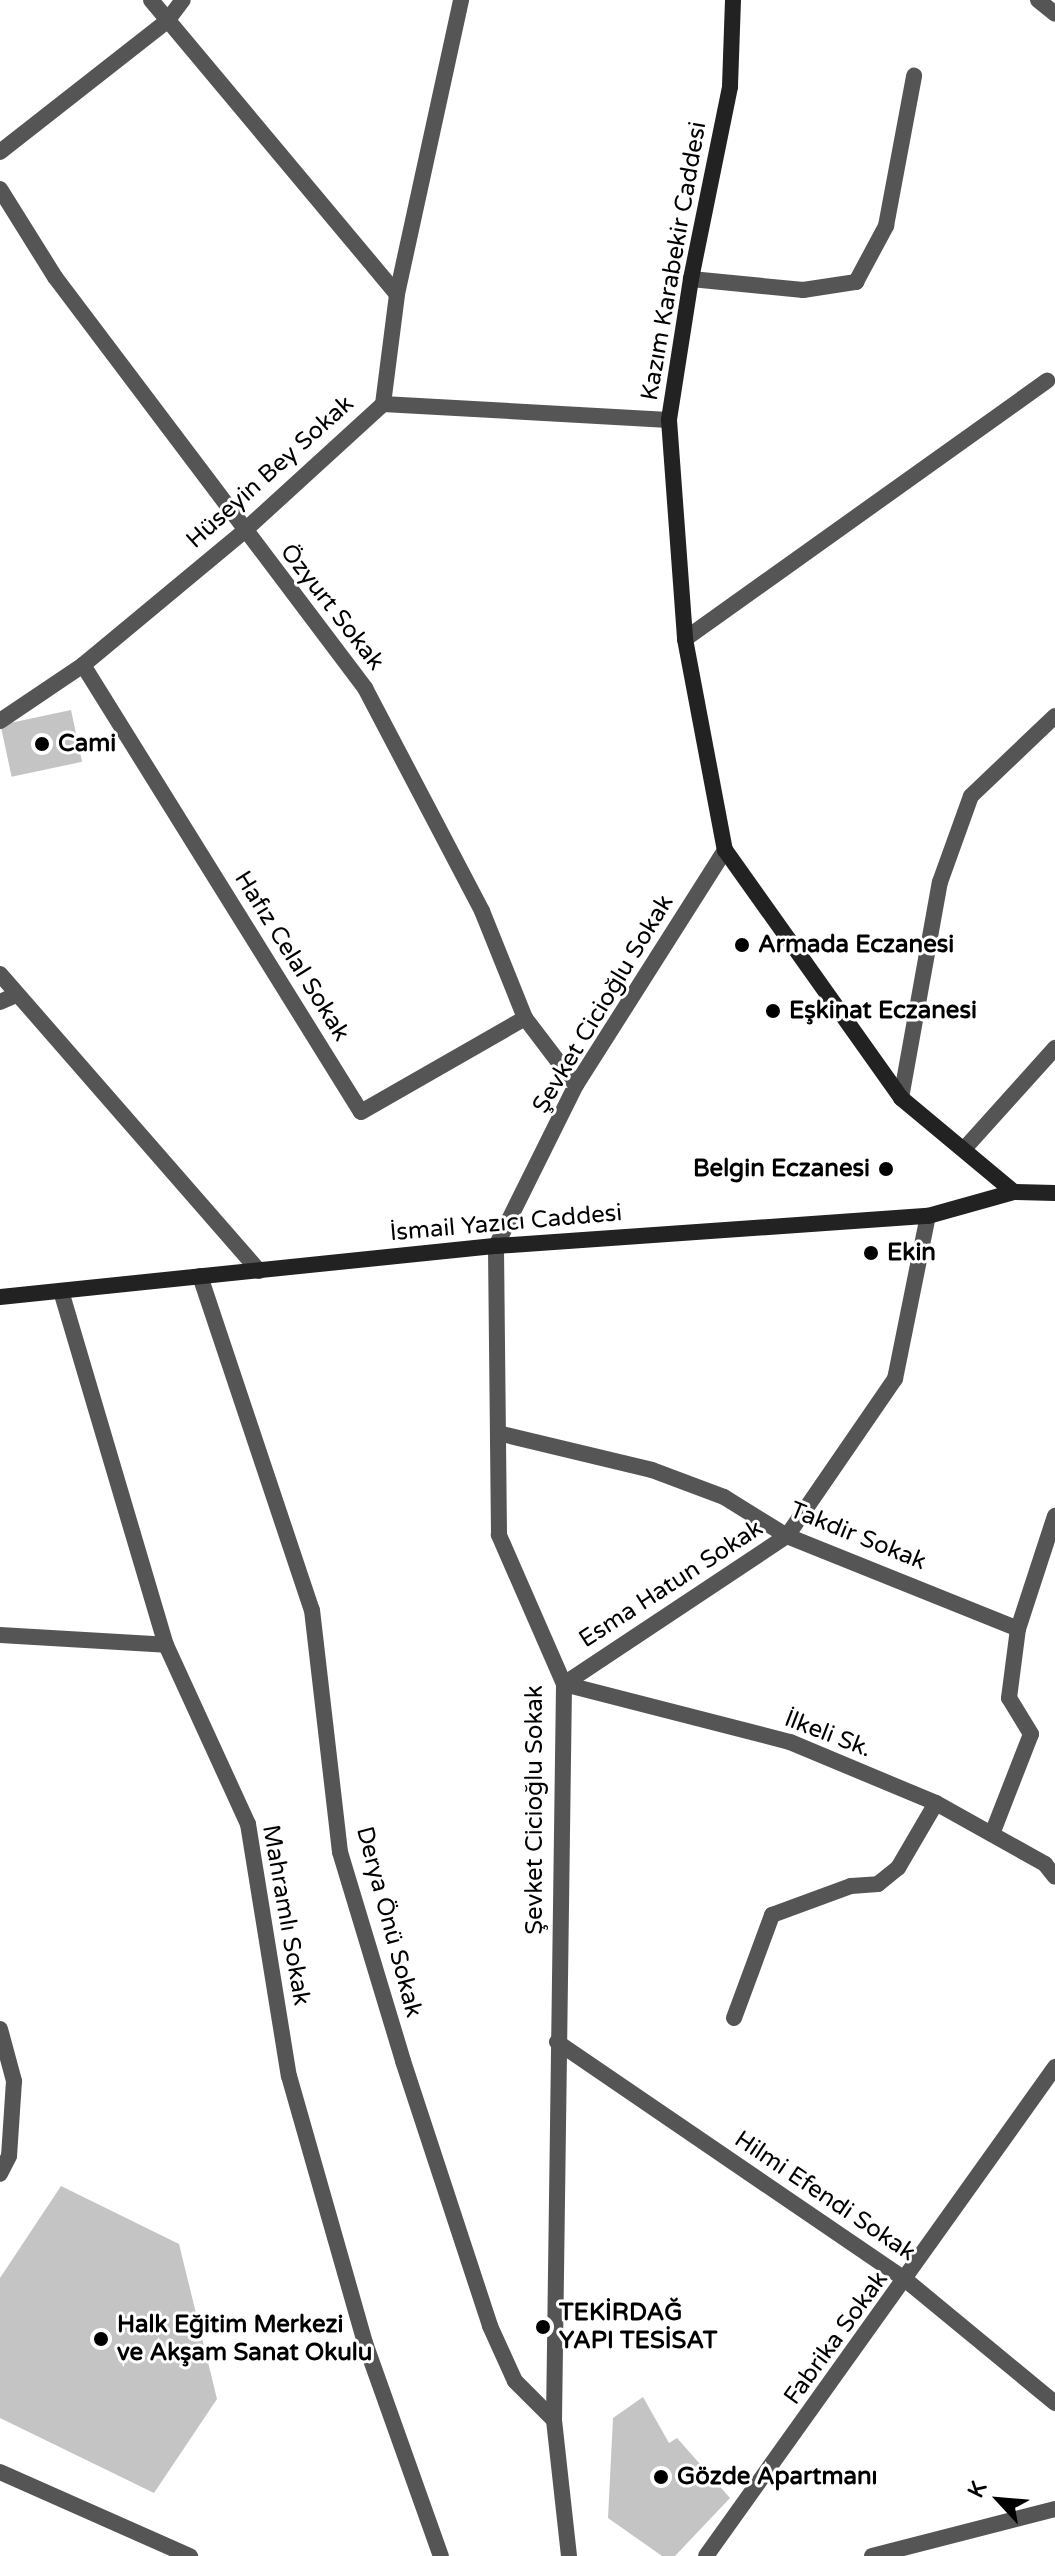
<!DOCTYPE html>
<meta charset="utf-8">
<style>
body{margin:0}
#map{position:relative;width:1055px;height:2556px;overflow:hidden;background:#fff;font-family:"Varela Round",sans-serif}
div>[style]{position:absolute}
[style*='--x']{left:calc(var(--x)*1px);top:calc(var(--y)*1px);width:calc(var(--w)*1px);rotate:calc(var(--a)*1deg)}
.building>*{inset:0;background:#c4c4c4;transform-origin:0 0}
.street>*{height:16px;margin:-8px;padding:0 8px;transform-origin:8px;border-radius:8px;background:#555}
.secondary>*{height:16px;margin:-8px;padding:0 8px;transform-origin:8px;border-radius:8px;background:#222}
.dots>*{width:22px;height:22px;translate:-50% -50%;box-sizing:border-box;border:4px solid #fff;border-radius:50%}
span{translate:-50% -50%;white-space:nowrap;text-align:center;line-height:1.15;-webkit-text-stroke:6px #fff;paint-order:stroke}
.street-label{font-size:24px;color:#000}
.poi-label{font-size:24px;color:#000;font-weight:700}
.left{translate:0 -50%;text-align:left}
.right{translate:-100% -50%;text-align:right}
.north{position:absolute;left:959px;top:2460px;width:80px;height:80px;-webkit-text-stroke:6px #fff;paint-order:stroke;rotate:296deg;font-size:22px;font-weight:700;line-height:32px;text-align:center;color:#000}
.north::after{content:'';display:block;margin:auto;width:28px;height:36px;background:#000;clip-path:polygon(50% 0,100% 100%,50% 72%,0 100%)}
</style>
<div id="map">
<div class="building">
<div style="left:71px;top:710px;width:53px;height:72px;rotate:78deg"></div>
<div style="clip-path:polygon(61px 2186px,179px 2244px,217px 2399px,154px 2493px,0 2418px,0 2278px)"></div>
<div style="clip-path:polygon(643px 2397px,669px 2443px,677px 2438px,730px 2498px,675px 2556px,662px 2556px,608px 2518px,613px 2418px)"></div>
</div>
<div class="street">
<div style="--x:151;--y:0;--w:383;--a:50.1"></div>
<div style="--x:1038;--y:0;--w:22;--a:39"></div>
<div style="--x:0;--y:152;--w:212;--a:-38.1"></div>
<div style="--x:167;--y:21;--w:26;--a:-53"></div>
<div style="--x:0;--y:189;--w:104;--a:58"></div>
<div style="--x:55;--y:277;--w:515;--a:52.97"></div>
<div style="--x:365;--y:688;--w:252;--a:62.3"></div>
<div style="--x:482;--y:911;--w:115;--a:68.1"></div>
<div style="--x:525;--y:1018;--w:84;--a:52.7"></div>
<div style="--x:691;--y:279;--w:113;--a:5.6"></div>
<div style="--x:803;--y:290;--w:54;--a:-8.6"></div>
<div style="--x:856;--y:282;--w:64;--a:-61.8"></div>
<div style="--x:886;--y:226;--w:153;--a:-79.4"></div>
<div style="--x:383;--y:404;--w:111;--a:-82.7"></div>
<div style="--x:397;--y:294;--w:301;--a:-77.7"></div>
<div style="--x:685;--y:639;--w:445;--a:-35.5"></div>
<div style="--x:83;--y:665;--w:526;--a:58.12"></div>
<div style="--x:361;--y:1112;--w:189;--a:-29.8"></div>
<div style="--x:0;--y:721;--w:100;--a:-34"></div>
<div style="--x:83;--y:665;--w:208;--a:-39.7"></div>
<div style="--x:243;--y:532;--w:190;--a:-42.4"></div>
<div style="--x:383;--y:404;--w:286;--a:3.2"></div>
<div style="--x:0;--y:974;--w:394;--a:48.9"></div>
<div style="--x:0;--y:1002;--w:17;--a:-24"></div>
<div style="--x:901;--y:1098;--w:219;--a:-79.8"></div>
<div style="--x:940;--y:882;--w:91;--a:-70.2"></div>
<div style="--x:971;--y:796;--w:116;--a:-43.6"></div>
<div style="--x:965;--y:1148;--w:135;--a:-48"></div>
<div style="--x:200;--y:1276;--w:352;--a:71.5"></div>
<div style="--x:312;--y:1610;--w:244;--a:83.4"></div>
<div style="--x:340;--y:1852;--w:218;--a:73.2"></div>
<div style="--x:403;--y:2061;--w:279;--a:71.8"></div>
<div style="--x:490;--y:2326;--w:60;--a:65.6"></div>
<div style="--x:515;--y:2381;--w:55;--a:45"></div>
<div style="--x:61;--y:1291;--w:369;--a:73.5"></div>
<div style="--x:166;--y:1645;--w:197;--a:65.4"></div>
<div style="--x:248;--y:1824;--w:255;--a:80.8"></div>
<div style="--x:289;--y:2076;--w:278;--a:74.1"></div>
<div style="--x:365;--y:2343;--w:226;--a:70.4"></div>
<div style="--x:498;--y:1433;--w:158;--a:13.5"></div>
<div style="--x:652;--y:1470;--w:77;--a:20.6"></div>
<div style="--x:724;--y:1497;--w:74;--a:31.8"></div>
<div style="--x:787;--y:1536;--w:249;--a:21.9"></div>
<div style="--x:0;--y:1635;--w:166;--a:3.4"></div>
<div style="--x:564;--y:1684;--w:268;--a:-33.6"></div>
<div style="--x:787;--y:1536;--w:191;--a:-55.5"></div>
<div style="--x:895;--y:1379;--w:166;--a:-78.6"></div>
<div style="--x:564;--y:1684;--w:233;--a:14.4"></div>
<div style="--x:790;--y:1742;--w:158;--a:22.7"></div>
<div style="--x:936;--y:1803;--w:125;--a:29.2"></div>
<div style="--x:1045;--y:1864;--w:16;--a:52"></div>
<div style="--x:992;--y:1834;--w:107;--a:-68.7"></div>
<div style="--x:1031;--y:1734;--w:42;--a:-121.4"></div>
<div style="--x:1009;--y:1698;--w:70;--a:-82.6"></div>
<div style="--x:1018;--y:1629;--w:119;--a:-71.9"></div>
<div style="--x:734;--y:2018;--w:110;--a:-69.7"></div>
<div style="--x:772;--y:1915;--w:84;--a:-20.2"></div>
<div style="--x:851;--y:1886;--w:27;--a:-4"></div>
<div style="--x:878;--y:1884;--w:26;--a:-39"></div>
<div style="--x:898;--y:1868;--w:75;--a:-59.7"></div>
<div style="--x:0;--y:2029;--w:54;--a:74.9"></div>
<div style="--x:14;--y:2081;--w:75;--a:93.8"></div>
<div style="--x:9;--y:2156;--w:20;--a:117"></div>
<div style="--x:557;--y:2042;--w:424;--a:34.3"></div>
<div style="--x:907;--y:2281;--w:192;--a:39.5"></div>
<div style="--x:0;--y:2472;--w:208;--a:23.9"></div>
<div style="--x:569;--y:2556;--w:137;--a:-96.3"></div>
<div style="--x:554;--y:2420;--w:736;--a:-89.22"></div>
<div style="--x:564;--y:1684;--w:163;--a:-113.6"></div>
<div style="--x:499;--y:1535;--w:289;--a:-90.6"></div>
<div style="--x:496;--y:1246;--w:180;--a:-63.6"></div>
<div style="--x:576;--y:1085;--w:278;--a:-57.6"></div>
<div style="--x:706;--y:2556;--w:601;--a:-54.48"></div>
<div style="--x:872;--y:2556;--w:189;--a:-14.4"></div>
</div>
<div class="secondary">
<div style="--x:733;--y:0;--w:87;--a:92"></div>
<div style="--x:730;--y:87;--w:196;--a:101.5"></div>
<div style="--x:691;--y:279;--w:143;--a:98.9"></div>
<div style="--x:669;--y:420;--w:220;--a:85.8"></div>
<div style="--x:685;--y:639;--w:215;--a:79.3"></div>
<div style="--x:725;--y:850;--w:304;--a:54.6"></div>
<div style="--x:901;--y:1098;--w:147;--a:39.8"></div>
<div style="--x:1014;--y:1192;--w:41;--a:1.4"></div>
<div style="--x:0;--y:1297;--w:499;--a:-5.9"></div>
<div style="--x:496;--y:1246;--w:433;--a:-4"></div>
<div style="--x:928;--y:1216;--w:89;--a:-15.6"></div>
</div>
<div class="dots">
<div style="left:42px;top:744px;background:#000"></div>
<div style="left:742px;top:945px;background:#000"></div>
<div style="left:773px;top:1011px;background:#000"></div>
<div style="left:886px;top:1169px;background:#000"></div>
<div style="left:871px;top:1253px;background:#000"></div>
<div style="left:543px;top:2327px;background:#000"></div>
<div style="left:101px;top:2339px;background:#000"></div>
<div style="left:661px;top:2477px;background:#000"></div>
</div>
<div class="street-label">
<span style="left:674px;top:261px;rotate:-80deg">Kazım Karabekir Caddesi</span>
<span style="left:270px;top:472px;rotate:-42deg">Hüseyin Bey Sokak</span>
<span style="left:332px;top:607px;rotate:52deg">Özyurt Sokak</span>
<span style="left:292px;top:956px;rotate:58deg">Hafız Celal Sokak</span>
<span style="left:603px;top:1004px;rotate:-59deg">Şevket Cicioğlu Sokak</span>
<span style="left:506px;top:1223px;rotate:-5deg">İsmail Yazıcı Caddesi</span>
<span style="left:858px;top:1536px;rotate:22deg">Takdir Sokak</span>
<span style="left:671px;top:1584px;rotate:-33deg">Esma Hatun Sokak</span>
<span style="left:828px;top:1734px;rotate:21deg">İlkeli Sk.</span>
<span style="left:535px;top:1810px;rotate:-90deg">Şevket Cicioğlu Sokak</span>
<span style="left:286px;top:1915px;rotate:80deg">Mahramlı Sokak</span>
<span style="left:389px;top:1922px;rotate:75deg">Derya Önü Sokak</span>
<span style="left:825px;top:2196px;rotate:34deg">Hilmi Efendi Sokak</span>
<span style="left:836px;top:2338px;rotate:-54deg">Fabrika Sokak</span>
</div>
<div class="poi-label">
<span class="left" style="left:58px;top:744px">Cami</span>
<span class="left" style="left:758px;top:945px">Armada Eczanesi</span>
<span class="left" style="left:789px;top:1011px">Eşkinat Eczanesi</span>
<span class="right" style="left:870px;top:1169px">Belgin Eczanesi</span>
<span class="left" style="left:887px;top:1253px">Ekin</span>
<span class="left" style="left:559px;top:2327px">TEKİRDAĞ<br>YAPI TESİSAT</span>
<span class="left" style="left:117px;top:2339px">Halk Eğitim Merkezi<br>ve Akşam Sanat Okulu</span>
<span class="left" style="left:677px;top:2477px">Gözde Apartmanı</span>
</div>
<div class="north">K</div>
</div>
